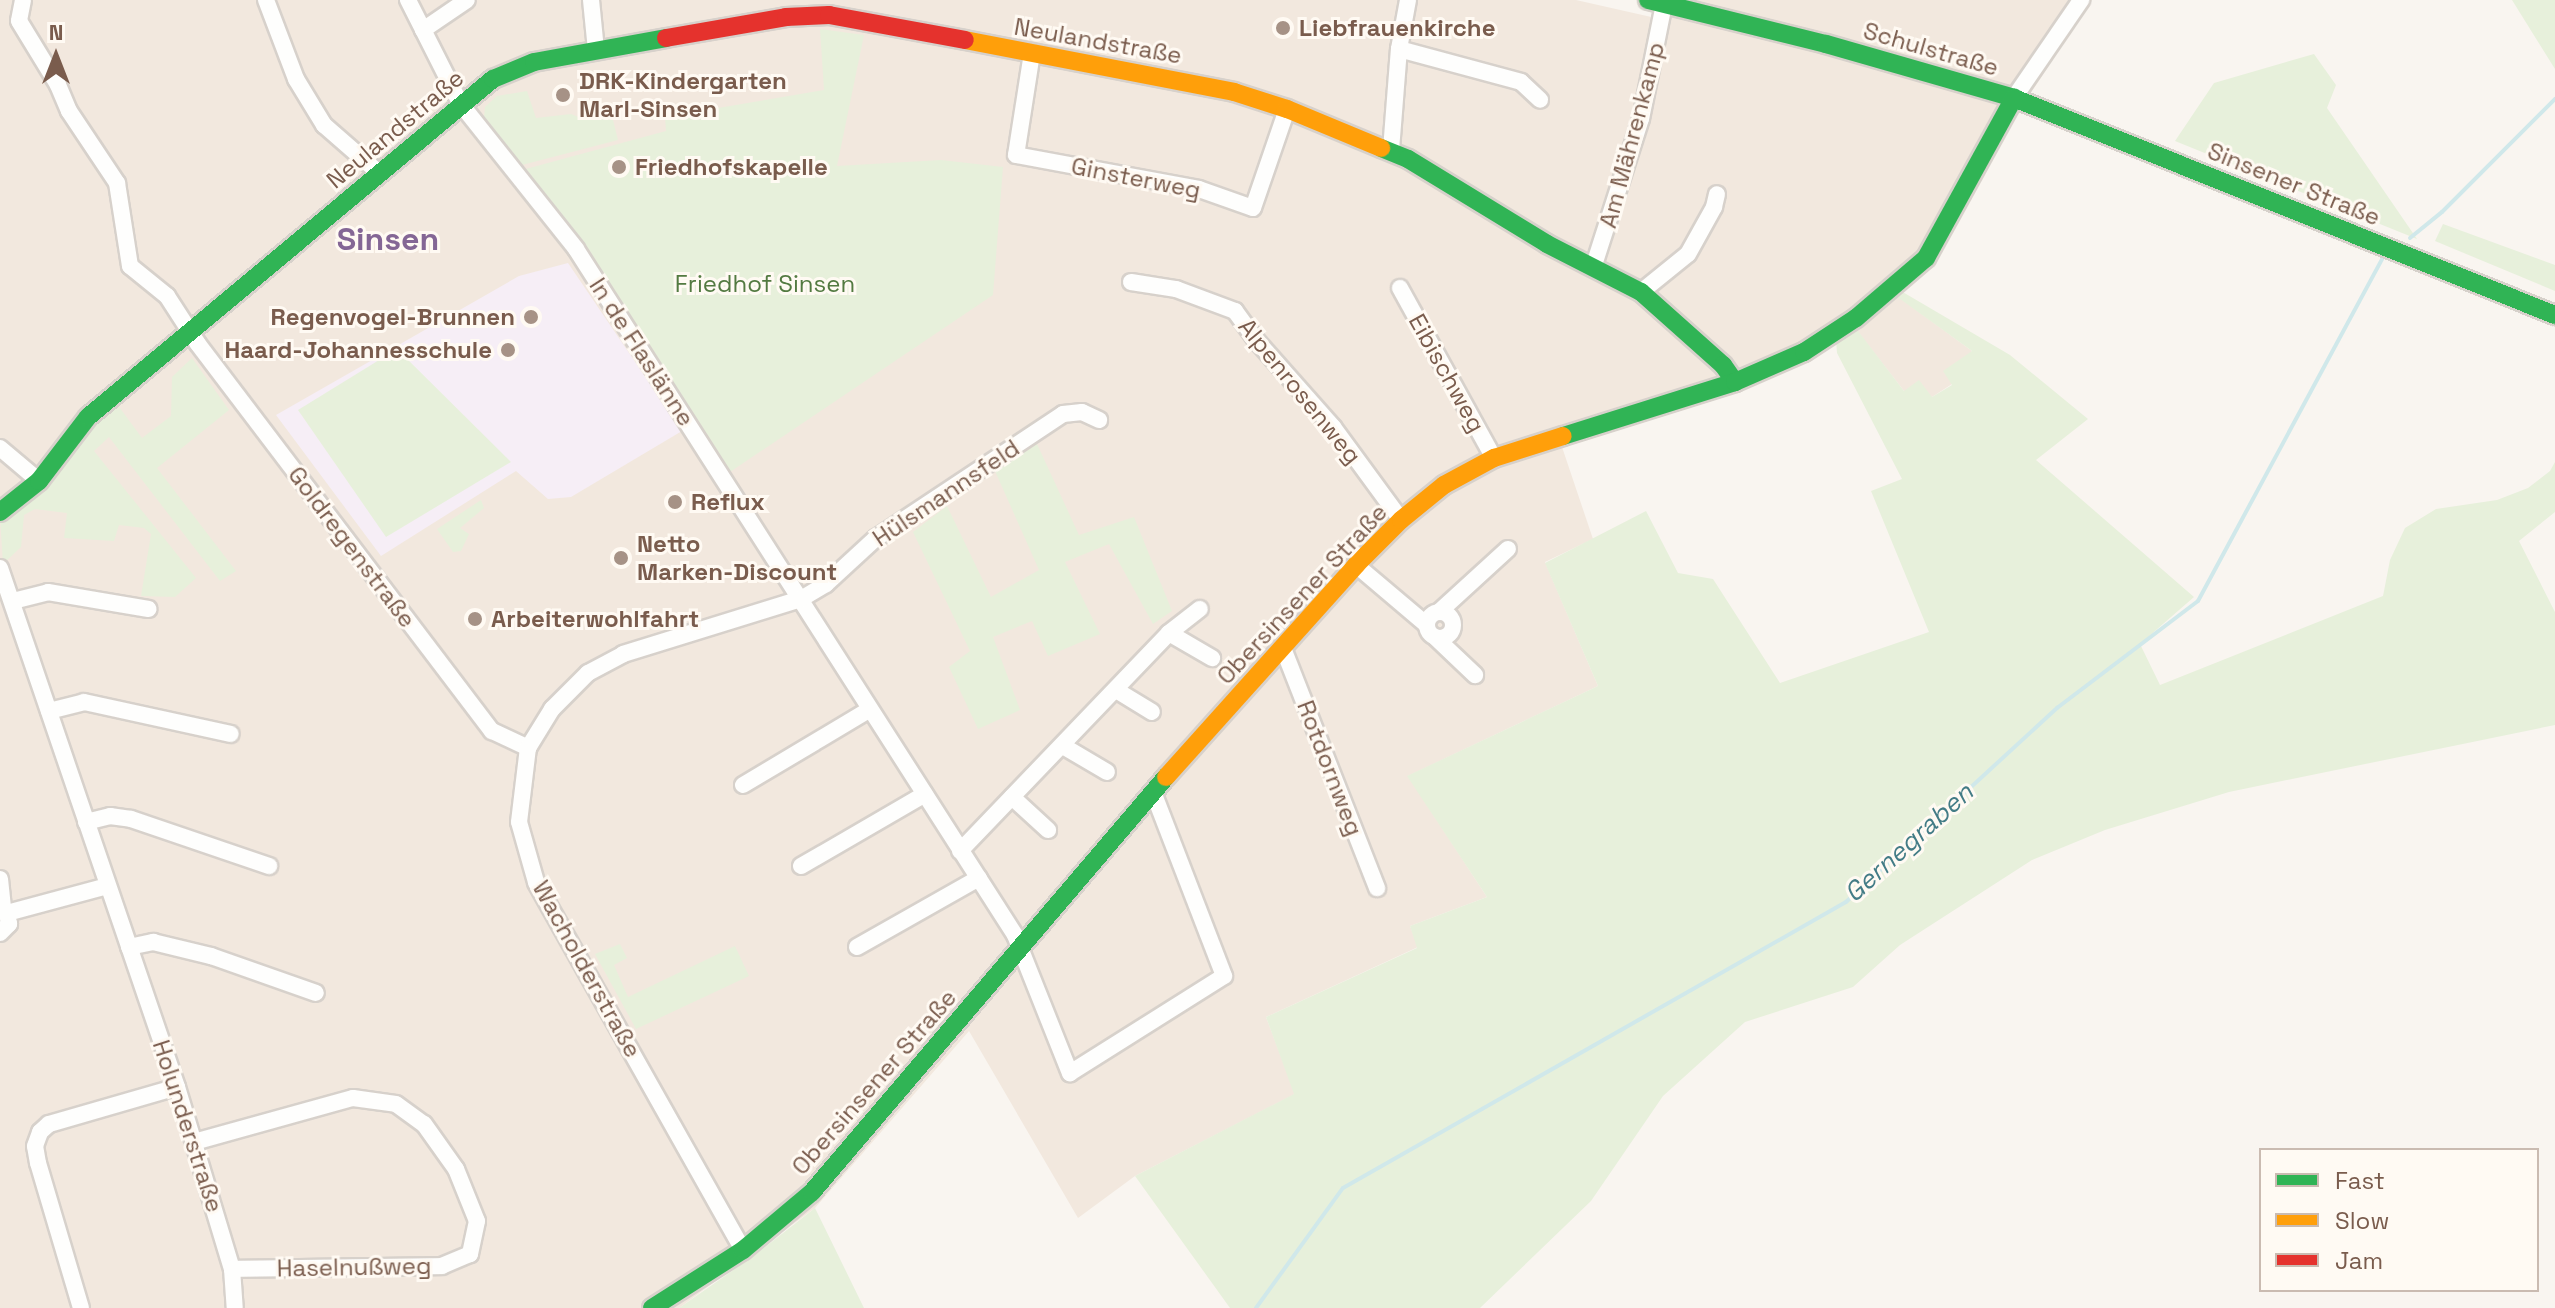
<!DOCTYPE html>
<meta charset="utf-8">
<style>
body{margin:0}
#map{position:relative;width:2555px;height:1308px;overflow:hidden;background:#f9f5f0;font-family:"Space Grotesk",sans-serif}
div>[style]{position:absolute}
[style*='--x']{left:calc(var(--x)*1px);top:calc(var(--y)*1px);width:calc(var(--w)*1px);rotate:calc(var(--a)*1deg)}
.residential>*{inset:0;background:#f2e8de}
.education>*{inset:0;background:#f6eef6}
.green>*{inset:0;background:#e7f0db}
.stream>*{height:4px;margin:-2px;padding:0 2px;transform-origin:2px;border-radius:2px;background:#d0e8ea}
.roads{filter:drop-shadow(2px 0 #d7d1cb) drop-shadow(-2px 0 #d7d1cb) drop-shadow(0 2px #d7d1cb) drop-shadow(0 -2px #d7d1cb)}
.street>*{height:16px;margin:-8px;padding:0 8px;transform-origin:8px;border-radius:8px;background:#fefefd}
.street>.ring{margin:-8px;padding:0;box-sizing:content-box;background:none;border:16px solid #fefefd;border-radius:50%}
.fast>*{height:18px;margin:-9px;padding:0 9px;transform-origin:9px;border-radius:9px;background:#30b455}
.slow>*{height:18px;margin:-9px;padding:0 9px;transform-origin:9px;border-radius:9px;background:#ff9f0a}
.jam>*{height:18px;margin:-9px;padding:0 9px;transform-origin:9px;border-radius:9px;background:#e5322d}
.dots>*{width:22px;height:22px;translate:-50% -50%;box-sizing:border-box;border:4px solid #fffaf3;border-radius:50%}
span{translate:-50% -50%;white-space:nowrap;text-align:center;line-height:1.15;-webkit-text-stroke:6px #fffaf3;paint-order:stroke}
.poi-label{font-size:24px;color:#7a5c4d;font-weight:700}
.left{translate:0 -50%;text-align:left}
.right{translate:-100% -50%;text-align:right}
.street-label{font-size:24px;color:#7a5c4d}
.park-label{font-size:24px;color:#537a41}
.water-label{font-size:26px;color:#437c86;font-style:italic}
.district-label{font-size:32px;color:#846695;font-weight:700}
.legend{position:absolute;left:2259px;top:1148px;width:280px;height:144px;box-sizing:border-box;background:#fffaf3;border:2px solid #cabbb1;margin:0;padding:10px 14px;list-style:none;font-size:24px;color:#7a5c4d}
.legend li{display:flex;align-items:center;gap:16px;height:40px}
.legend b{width:40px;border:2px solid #cabbb1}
.north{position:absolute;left:16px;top:16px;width:80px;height:80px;-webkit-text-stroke:6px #fffaf3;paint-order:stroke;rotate:0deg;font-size:22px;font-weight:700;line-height:32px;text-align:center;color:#7a5c4d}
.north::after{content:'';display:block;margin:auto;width:28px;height:36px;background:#7a5c4d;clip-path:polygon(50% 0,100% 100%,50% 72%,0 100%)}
</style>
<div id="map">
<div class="residential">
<div style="clip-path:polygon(0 0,1576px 0,1669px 21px,1668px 0,2092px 0,1897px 296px,1972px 351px,1952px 384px,1932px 397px,1904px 391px,1855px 328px,1561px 444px,1593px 539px,1545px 562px,1598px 686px,1408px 776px,1487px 897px,1410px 926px,1418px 947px,1266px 1017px,1295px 1094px,1135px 1176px,1078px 1218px,969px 1031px,815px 1208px,679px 1308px,0 1308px)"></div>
</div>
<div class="education">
<div style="clip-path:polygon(568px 263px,682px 431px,571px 497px,548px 499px,516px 471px,381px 556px,276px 415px,519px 276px)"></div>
</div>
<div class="green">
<div style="clip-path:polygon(2512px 0,2555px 0,2555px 69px)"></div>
<div style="clip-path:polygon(820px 29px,864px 35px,837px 166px,941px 160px,1003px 167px,993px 295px,727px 474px,522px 170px,666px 131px,665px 117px,824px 90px)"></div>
<div style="clip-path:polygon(2314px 54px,2336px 85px,2327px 108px,2417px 239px,2175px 141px,2214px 83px)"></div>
<div style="clip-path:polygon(527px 91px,536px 118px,571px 114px,585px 120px,612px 116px,618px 140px,522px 165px,484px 118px,485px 107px,497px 96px)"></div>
<div style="clip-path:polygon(2443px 224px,2555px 265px,2555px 291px,2435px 241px)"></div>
<div style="clip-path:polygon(1901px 291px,2010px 355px,2088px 419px,2036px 460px,2194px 597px,2140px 644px,2160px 685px,2383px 596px,2390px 560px,2405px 528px,2436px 509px,2497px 500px,2528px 488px,2550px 471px,2555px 462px,2555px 512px,2519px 541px,2555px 612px,2555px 725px,2229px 792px,2105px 830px,2032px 860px,1900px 945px,1853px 987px,1745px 1022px,1663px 1096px,1591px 1201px,1480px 1308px,1230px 1308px,1135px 1176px,1294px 1094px,1266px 1017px,1417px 948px,1410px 926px,1487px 897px,1407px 776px,1598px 686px,1545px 563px,1646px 511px,1678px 573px,1713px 579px,1780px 683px,1929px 632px,1871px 491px,1902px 479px,1837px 353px,1836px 339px,1855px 327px,1904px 391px,1919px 380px,1932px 397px,1952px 385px,1943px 371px,1972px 351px,1896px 296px)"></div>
<div style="clip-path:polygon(397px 349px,511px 462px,386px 537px,298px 410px)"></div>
<div style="clip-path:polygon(192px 358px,229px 410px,157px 468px,236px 571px,220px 581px,109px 437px,94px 451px,196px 578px,175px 597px,141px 596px,151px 534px,144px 528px,119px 525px,114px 541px,64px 538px,67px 513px,35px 509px,24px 515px,21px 547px,3px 564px,0 517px,114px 400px,142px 438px,171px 416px,172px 377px)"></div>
<div style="clip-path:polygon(1037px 444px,1079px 535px,1134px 517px,1172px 611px,1153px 624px,1109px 544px,1065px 562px,1100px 634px,1048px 656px,1032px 621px,993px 637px,1020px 710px,978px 729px,949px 667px,970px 651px,913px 532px,947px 506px,991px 597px,1039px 570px,995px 471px)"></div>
<div style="clip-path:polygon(481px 500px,484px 508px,460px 528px,469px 534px,461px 551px,453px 552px,437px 529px)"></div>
<div style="clip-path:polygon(620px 944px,627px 958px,614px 965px,628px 997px,735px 946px,749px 976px,636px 1029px,595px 954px)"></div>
<div style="clip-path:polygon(815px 1208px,864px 1308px,679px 1308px,755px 1255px)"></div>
</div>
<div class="stream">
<div style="--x:2410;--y:238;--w:41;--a:-39.1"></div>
<div style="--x:2442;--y:212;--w:160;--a:-45"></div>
<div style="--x:1256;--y:1308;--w:148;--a:-54.1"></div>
<div style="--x:1343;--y:1188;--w:579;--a:-29.62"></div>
<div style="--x:1846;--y:902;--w:287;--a:-42.6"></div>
<div style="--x:2057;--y:708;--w:177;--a:-37.2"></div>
<div style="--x:2198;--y:601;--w:388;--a:-61.7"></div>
</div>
<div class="roads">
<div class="street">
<div style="--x:23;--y:0;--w:21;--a:101"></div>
<div style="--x:19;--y:21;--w:75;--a:58.6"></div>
<div style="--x:58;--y:85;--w:28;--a:67"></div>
<div style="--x:69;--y:111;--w:87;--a:56.3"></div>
<div style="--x:117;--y:183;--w:84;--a:81.1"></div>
<div style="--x:130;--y:266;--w:48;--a:39"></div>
<div style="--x:167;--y:296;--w:57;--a:57.1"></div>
<div style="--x:198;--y:344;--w:486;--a:52.8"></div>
<div style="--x:492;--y:731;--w:40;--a:25"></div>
<div style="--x:266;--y:0;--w:85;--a:69.2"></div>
<div style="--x:296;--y:79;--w:54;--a:58.7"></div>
<div style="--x:324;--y:125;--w:73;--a:41.1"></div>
<div style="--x:408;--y:0;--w:115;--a:63.2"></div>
<div style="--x:460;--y:103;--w:186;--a:51.5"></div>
<div style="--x:576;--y:249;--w:814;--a:57.38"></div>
<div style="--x:1015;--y:935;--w:149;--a:68.3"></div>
<div style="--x:1070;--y:1073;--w:182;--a:-32.2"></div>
<div style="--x:1224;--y:976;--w:197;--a:-111.1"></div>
<div style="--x:591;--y:0;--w:50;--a:84.3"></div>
<div style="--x:423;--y:30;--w:53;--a:-34.3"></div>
<div style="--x:1399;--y:49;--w:126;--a:15.1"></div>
<div style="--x:1521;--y:82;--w:26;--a:43"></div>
<div style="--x:1032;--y:53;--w:103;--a:98.9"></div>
<div style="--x:1016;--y:155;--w:186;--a:10.5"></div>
<div style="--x:1199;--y:189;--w:57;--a:19.4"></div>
<div style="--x:1253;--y:208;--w:105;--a:-71"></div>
<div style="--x:2014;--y:98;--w:119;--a:-55.6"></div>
<div style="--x:1391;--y:150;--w:101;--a:-85.5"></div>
<div style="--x:1399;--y:49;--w:50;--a:-79.6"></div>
<div style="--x:1594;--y:265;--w:153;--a:-72.2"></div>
<div style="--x:1641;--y:119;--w:117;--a:-78.7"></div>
<div style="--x:1131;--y:282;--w:46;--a:8.8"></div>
<div style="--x:1176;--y:289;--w:63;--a:20.4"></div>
<div style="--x:1235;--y:311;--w:36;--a:54"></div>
<div style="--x:1256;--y:340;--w:116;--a:48.5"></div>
<div style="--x:1333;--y:427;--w:115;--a:53.8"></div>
<div style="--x:1400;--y:288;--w:194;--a:61.1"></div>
<div style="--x:1641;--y:292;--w:60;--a:-39"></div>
<div style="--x:1688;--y:254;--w:54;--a:-61"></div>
<div style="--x:1714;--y:207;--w:13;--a:-77"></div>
<div style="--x:0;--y:448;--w:51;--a:40.2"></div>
<div style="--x:1356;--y:565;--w:93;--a:40.2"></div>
<div style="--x:0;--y:568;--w:548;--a:71.17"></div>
<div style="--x:177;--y:1087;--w:190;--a:73.2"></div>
<div style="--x:232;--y:1269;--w:39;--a:86"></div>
<div style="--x:13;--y:601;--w:36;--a:-14"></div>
<div style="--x:48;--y:592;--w:102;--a:9.6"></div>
<div style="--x:1440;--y:611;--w:92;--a:-42.4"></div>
<div class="ring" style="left:1427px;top:612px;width:10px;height:10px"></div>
<div style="--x:1169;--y:633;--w:50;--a:30.2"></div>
<div style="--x:1436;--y:638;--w:54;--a:43.5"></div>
<div style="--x:1283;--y:648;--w:258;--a:68.6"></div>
<div style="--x:1116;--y:690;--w:42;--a:31.4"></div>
<div style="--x:49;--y:711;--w:36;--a:-14"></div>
<div style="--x:84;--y:702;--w:150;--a:12.3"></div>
<div style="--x:1063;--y:746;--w:51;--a:30.6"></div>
<div style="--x:743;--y:785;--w:147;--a:-30.8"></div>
<div style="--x:1012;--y:797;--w:49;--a:42.5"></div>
<div style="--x:86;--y:822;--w:25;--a:-14"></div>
<div style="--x:110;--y:816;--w:21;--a:8"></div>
<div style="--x:131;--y:819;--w:146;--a:18.8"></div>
<div style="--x:960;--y:851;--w:302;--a:-46.2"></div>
<div style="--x:1169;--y:633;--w:39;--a:-38"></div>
<div style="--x:801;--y:866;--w:143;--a:-30.1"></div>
<div style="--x:0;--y:879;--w:30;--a:84"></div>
<div style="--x:0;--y:908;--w:9;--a:36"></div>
<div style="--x:7;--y:913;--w:104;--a:-15.1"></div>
<div style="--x:0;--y:933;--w:13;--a:-45"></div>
<div style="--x:9;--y:924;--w:11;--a:-100"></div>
<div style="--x:129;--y:947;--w:25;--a:-12"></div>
<div style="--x:153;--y:942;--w:60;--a:13.6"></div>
<div style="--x:211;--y:956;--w:111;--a:19.4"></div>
<div style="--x:857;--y:947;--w:140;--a:-29.5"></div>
<div style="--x:194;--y:1142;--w:165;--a:-15.5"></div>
<div style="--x:353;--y:1098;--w:43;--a:7.9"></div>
<div style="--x:396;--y:1104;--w:34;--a:36"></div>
<div style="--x:424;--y:1124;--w:55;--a:54.6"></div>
<div style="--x:456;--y:1169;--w:56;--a:68"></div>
<div style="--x:477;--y:1221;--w:34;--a:102"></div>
<div style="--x:470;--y:1254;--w:30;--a:157"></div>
<div style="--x:442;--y:1266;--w:210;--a:179.2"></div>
<div style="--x:743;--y:1250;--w:422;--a:-119.4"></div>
<div style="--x:536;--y:882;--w:62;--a:-105.8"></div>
<div style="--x:519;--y:822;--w:75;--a:-83.1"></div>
<div style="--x:528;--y:748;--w:46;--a:-58.4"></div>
<div style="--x:552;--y:709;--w:51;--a:-45"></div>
<div style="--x:588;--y:673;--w:40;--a:-28"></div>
<div style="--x:623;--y:654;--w:186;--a:-17.2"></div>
<div style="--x:801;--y:599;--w:29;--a:-31"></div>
<div style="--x:826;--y:584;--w:67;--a:-42.6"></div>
<div style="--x:875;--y:539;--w:226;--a:-33.6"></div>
<div style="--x:1063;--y:414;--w:19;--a:-6"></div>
<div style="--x:1082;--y:412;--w:19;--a:25"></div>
<div style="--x:81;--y:1308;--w:151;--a:-106.5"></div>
<div style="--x:38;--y:1163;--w:17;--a:-100"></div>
<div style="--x:35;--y:1146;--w:15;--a:-70"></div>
<div style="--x:40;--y:1132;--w:12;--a:-42"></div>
<div style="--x:49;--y:1124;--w:133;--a:-16.1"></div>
</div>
<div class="fast">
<div style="--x:1648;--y:0;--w:183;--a:13.9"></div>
<div style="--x:1826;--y:44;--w:196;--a:16"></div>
<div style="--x:2014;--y:98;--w:583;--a:21.86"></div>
<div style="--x:1381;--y:148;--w:29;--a:22"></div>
<div style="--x:1408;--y:159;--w:163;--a:31.4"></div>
<div style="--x:1547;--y:244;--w:106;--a:27.1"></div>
<div style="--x:1641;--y:292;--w:110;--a:41.7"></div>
<div style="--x:1723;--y:365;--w:21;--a:55"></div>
<div style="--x:1563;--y:436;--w:180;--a:-17.4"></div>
<div style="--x:1735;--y:382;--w:75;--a:-23.5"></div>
<div style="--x:1804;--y:352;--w:62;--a:-33.2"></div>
<div style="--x:1856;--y:318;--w:92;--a:-40.6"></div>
<div style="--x:1926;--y:258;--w:183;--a:-61.2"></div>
<div style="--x:0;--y:512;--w:50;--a:-38.5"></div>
<div style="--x:39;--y:481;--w:81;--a:-52.6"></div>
<div style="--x:88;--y:417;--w:528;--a:-39.85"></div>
<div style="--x:493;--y:79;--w:44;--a:-22.5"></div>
<div style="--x:534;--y:62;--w:134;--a:-10.3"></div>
<div style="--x:652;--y:1308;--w:108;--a:-32.5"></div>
<div style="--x:743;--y:1250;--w:90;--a:-40"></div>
<div style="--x:812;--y:1192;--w:545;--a:-49.54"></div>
</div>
<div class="slow">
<div style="--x:965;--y:40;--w:274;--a:10.9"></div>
<div style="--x:1234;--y:92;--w:56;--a:17.8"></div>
<div style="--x:1287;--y:109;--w:102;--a:22.5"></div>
<div style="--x:1166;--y:777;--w:285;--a:-48.1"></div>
<div style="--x:1356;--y:565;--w:64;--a:-45"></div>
<div style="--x:1401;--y:520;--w:55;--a:-39.1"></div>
<div style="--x:1444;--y:485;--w:57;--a:-28.4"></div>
<div style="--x:1494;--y:458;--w:72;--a:-17.7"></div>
</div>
<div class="jam">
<div style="--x:666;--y:38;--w:122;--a:-9.9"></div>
<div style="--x:786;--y:17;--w:43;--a:-2.7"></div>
<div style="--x:829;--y:15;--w:138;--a:10.4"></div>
</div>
</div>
<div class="dots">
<div style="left:1283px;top:28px;background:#a69286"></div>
<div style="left:563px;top:95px;background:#a69286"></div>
<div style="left:619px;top:167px;background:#a69286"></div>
<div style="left:531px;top:317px;background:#a69286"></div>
<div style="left:508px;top:350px;background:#a69286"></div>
<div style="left:675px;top:502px;background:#a69286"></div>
<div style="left:621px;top:558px;background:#a69286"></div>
<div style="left:475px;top:619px;background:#a69286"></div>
</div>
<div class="poi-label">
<span class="left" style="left:1299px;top:28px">Liebfrauenkirche</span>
<span class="left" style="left:579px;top:95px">DRK-Kindergarten<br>Marl-Sinsen</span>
<span class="left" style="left:635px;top:167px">Friedhofskapelle</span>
<span class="right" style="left:515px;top:317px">Regenvogel-Brunnen</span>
<span class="right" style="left:492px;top:350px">Haard-Johannesschule</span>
<span class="left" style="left:691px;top:502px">Reflux</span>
<span class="left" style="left:637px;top:558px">Netto<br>Marken-Discount</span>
<span class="left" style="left:491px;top:619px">Arbeiterwohlfahrt</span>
</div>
<div class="street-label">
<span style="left:1098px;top:41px;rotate:10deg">Neulandstraße</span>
<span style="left:1931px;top:49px;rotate:16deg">Schulstraße</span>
<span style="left:395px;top:129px;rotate:-40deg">Neulandstraße</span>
<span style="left:1632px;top:135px;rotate:-75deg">Am Mährenkamp</span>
<span style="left:1136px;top:178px;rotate:11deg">Ginsterweg</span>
<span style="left:2294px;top:184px;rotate:22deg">Sinsener Straße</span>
<span style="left:642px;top:352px;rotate:57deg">In de Flaslänne</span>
<span style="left:1447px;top:373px;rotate:61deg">Eibischweg</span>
<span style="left:1300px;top:391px;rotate:51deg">Alpenrosenweg</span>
<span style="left:946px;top:493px;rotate:-34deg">Hülsmannsfeld</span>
<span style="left:352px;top:547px;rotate:53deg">Goldregenstraße</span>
<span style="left:1302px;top:594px;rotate:-47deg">Obersinsener Straße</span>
<span style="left:1330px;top:768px;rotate:69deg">Rotdornweg</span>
<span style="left:587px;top:969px;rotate:61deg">Wacholderstraße</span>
<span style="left:874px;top:1082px;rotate:-49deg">Obersinsener Straße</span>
<span style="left:188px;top:1126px;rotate:72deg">Holunderstraße</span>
<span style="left:354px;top:1267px;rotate:-1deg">Haselnußweg</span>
</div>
<div class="park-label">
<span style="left:765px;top:284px">Friedhof Sinsen</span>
</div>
<div class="water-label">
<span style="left:1909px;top:843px;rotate:-42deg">Gernegraben</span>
</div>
<div class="district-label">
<span style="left:388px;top:239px">Sinsen</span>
</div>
<ul class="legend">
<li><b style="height:10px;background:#30b455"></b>Fast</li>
<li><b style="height:10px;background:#ff9f0a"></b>Slow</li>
<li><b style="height:10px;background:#e5322d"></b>Jam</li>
</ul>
<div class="north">N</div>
</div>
